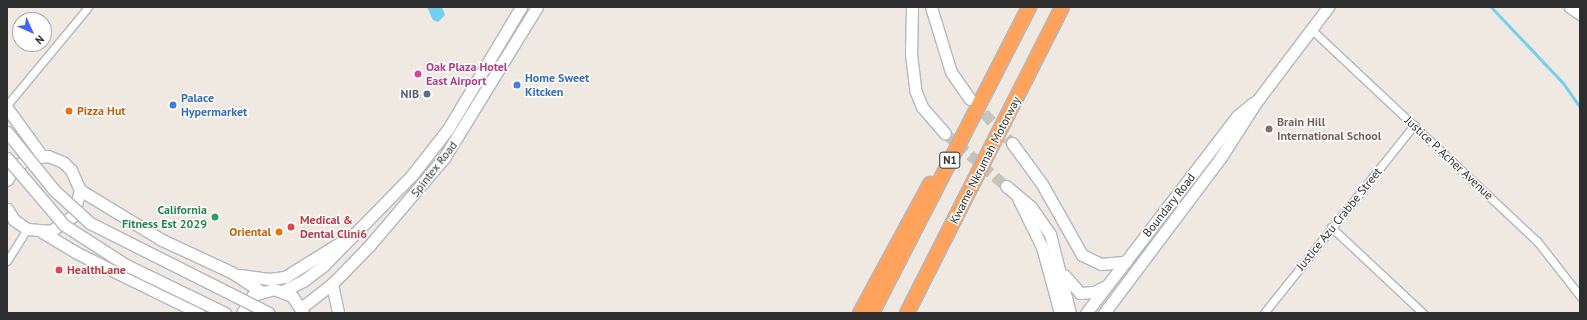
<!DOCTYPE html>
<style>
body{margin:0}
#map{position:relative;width:1587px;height:320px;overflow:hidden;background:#efe9e1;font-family:"PT Sans",sans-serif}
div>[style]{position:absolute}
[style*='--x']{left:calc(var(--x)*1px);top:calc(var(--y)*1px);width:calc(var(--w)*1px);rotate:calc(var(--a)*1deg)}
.water>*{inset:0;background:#75cff0}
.stream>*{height:3px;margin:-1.5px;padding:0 1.5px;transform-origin:1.5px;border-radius:1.5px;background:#75cff0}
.secondary-tunnel>*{height:11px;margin-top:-5.5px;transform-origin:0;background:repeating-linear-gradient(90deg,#c8c4bd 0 11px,transparent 0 16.5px)}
.roads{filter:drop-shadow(1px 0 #b4b7c1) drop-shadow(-1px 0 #b4b7c1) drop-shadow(0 1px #b4b7c1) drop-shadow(0 -1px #b4b7c1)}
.street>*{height:7px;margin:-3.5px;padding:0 3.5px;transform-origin:3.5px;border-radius:3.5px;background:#fff}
.secondary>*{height:11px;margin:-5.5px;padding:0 5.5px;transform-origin:5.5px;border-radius:5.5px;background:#fff}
.highway>*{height:14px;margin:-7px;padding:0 7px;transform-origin:7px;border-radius:7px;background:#ffa35c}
.bridges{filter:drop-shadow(1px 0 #b4b7c1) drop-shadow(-1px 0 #b4b7c1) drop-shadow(0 1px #b4b7c1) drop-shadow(0 -1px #b4b7c1)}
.secondary-bridge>*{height:11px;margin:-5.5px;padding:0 5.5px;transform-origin:5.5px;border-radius:5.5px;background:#fff}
.dots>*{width:11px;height:11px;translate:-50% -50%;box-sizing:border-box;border:2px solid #fff;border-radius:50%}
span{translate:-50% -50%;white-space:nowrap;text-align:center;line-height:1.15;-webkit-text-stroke:3px #fff;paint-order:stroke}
.shield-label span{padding:1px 3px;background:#fff;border:1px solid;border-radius:3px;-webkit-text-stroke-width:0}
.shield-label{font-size:11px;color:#2e2e2e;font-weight:700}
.hotel-label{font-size:12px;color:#b23c85;font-weight:700}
.left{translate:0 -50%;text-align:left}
.shop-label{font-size:12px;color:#366cbe;font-weight:700}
.service-label{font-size:12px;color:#4e5e75;font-weight:700}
.right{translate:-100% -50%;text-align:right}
.food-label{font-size:12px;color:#c56008;font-weight:700}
.education-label{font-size:12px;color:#785e54;font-weight:700}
.street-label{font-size:12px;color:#2e2e2e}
.leisure-label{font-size:12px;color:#27864d;font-weight:700}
.health-label{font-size:12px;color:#be3a42;font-weight:700}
.frame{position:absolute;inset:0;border:8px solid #2e2e2e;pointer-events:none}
.north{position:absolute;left:12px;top:12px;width:40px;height:40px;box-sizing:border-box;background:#fff;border:1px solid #ababab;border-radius:50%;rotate:135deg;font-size:11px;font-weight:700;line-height:16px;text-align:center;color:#2e2e2e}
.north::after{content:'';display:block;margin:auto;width:14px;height:18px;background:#4264fb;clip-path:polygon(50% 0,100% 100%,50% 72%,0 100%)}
</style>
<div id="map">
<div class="water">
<div style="clip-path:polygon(427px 7px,442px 7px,445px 15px,438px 22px,433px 20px)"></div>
</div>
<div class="stream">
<div style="--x:1491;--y:7;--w:105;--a:46.5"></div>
<div style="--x:1563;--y:83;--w:29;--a:55"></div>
</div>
<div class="secondary-tunnel">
<div style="--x:973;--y:101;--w:57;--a:47.1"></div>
<div style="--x:945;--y:133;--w:81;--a:41"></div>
</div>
<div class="roads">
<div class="street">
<div style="--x:1311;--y:29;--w:310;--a:43.2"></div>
<div style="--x:1537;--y:241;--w:70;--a:52"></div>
<div style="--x:7;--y:105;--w:127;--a:-50.4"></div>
<div style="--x:1331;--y:227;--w:126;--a:43.1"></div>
<div style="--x:7;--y:261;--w:38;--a:-58"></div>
<div style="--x:1264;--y:313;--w:241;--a:-51.4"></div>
</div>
<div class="secondary">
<div style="--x:912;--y:7;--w:47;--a:91.2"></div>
<div style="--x:911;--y:54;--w:38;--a:83"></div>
<div style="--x:916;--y:92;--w:16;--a:68"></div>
<div style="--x:922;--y:107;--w:35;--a:49"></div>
<div style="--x:931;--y:7;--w:68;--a:72.9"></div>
<div style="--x:951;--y:72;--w:33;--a:55"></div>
<div style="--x:1570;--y:7;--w:12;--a:35"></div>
<div style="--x:7;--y:108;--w:59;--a:53.9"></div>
<div style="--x:1012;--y:143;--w:51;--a:53.8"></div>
<div style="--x:1042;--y:184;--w:81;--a:60.6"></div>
<div style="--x:1082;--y:255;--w:21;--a:25"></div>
<div style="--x:1101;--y:264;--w:25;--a:-5"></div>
<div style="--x:7;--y:180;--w:12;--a:-59"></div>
<div style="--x:13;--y:170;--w:17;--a:-40"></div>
<div style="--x:26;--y:159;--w:22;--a:-8"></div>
<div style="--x:48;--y:156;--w:16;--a:22"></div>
<div style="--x:63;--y:162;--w:11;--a:45"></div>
<div style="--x:71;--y:170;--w:22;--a:66"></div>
<div style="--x:80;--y:190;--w:27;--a:105"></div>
<div style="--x:73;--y:216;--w:27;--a:146"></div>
<div style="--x:51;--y:231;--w:24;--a:-175"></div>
<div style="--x:27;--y:229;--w:16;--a:-145"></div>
<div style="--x:14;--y:220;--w:13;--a:-122"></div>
<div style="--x:1006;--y:186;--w:33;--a:40"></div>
<div style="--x:1031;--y:207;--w:33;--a:55"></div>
<div style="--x:1050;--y:234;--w:81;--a:75.8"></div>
<div style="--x:80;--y:190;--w:96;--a:31.4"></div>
<div style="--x:162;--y:240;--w:76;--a:24.9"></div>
<div style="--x:231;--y:272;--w:35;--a:33"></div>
<div style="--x:1018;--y:198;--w:55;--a:63.9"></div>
<div style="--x:1042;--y:247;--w:68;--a:74.7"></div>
<div style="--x:42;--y:232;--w:39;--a:31"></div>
<div style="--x:75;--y:252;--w:138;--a:26.2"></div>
<div style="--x:240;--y:275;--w:29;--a:8"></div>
<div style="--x:269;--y:279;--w:16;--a:-7"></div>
<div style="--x:285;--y:277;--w:72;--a:-31.9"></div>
<div style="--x:1064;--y:275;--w:24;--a:48"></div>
<div style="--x:1080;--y:293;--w:14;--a:-4"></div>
<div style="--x:1094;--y:292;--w:13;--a:-27"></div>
<div style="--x:332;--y:284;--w:30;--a:78"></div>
<div style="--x:283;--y:291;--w:22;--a:-27"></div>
<div style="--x:303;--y:281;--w:26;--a:-37"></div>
<div style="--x:324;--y:265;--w:126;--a:-45.6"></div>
<div style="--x:412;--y:175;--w:58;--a:-52"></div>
<div style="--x:448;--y:129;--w:142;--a:-59.1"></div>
<div style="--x:301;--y:308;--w:39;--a:-38"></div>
<div style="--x:332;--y:284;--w:53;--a:-45.8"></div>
<div style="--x:369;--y:246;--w:116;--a:-49.6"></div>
<div style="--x:444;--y:158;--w:177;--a:-58.4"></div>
<div style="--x:242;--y:313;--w:21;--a:-59"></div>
<div style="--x:253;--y:295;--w:22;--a:-16"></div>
<div style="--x:274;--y:289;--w:19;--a:21"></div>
<div style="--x:292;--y:296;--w:20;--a:57"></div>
<div style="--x:1086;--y:313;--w:248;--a:-52.5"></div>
<div style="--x:1237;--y:116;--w:21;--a:-39"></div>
<div style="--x:1104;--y:313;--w:195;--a:-53.1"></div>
<div style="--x:1221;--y:157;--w:67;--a:-57.3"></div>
<div style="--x:1257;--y:101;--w:118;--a:-52.9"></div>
</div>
<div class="highway">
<div style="--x:860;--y:313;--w:147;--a:-61.5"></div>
<div style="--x:872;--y:313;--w:344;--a:-62.8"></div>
<div style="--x:907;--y:313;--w:343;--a:-63.1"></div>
</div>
</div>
<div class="bridges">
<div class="secondary-bridge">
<div style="--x:7;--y:132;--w:75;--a:51"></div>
<div style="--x:54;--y:190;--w:49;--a:42.5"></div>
<div style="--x:90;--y:223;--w:200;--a:26.7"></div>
<div style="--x:7;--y:158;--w:88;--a:49.6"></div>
<div style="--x:64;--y:225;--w:74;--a:32.8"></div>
<div style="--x:126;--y:265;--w:110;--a:25.9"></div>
</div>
</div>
<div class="dots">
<div style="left:418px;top:74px;background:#d1479c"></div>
<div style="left:517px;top:85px;background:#3f7fe0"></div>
<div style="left:427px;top:94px;background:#5c6f8a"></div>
<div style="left:173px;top:105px;background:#3f7fe0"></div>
<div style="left:69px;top:111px;background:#e8710a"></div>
<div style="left:1269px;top:129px;background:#8d6e63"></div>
<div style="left:215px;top:217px;background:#2e9e5b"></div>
<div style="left:291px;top:227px;background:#e0444e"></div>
<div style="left:279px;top:232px;background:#e8710a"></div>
<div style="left:59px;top:270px;background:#e0444e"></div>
</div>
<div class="shield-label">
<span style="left:950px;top:160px">N1</span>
</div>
<div class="hotel-label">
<span class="left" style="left:426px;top:74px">Oak Plaza Hotel<br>East Airport</span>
</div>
<div class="shop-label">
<span class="left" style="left:525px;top:85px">Home Sweet<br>Kitcken</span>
<span class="left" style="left:181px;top:105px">Palace<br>Hypermarket</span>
</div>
<div class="service-label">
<span class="right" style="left:419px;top:94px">NIB</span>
</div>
<div class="food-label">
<span class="left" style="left:77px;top:111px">Pizza Hut</span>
<span class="right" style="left:271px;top:232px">Oriental</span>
</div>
<div class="education-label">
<span class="left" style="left:1277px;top:129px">Brain Hill<br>International School</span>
</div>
<div class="street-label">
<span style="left:1449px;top:158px;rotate:43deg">Justice P. Acher Avenue</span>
<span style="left:985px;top:160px;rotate:-63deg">Kwame Nkrumah Motorway</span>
<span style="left:434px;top:169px;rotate:-52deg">Spintex Road</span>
<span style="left:1169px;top:205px;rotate:-52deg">Boundary Road</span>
<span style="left:1339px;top:219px;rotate:-51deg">Justice Azu Crabbe Street</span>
</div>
<div class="leisure-label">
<span class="right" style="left:207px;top:217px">California<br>Fitness Est 2029</span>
</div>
<div class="health-label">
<span class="left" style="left:300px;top:227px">Medical &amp;<br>Dental Clini6</span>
<span class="left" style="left:67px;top:270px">HealthLane</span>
</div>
<div class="frame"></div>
<div class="north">N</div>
</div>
